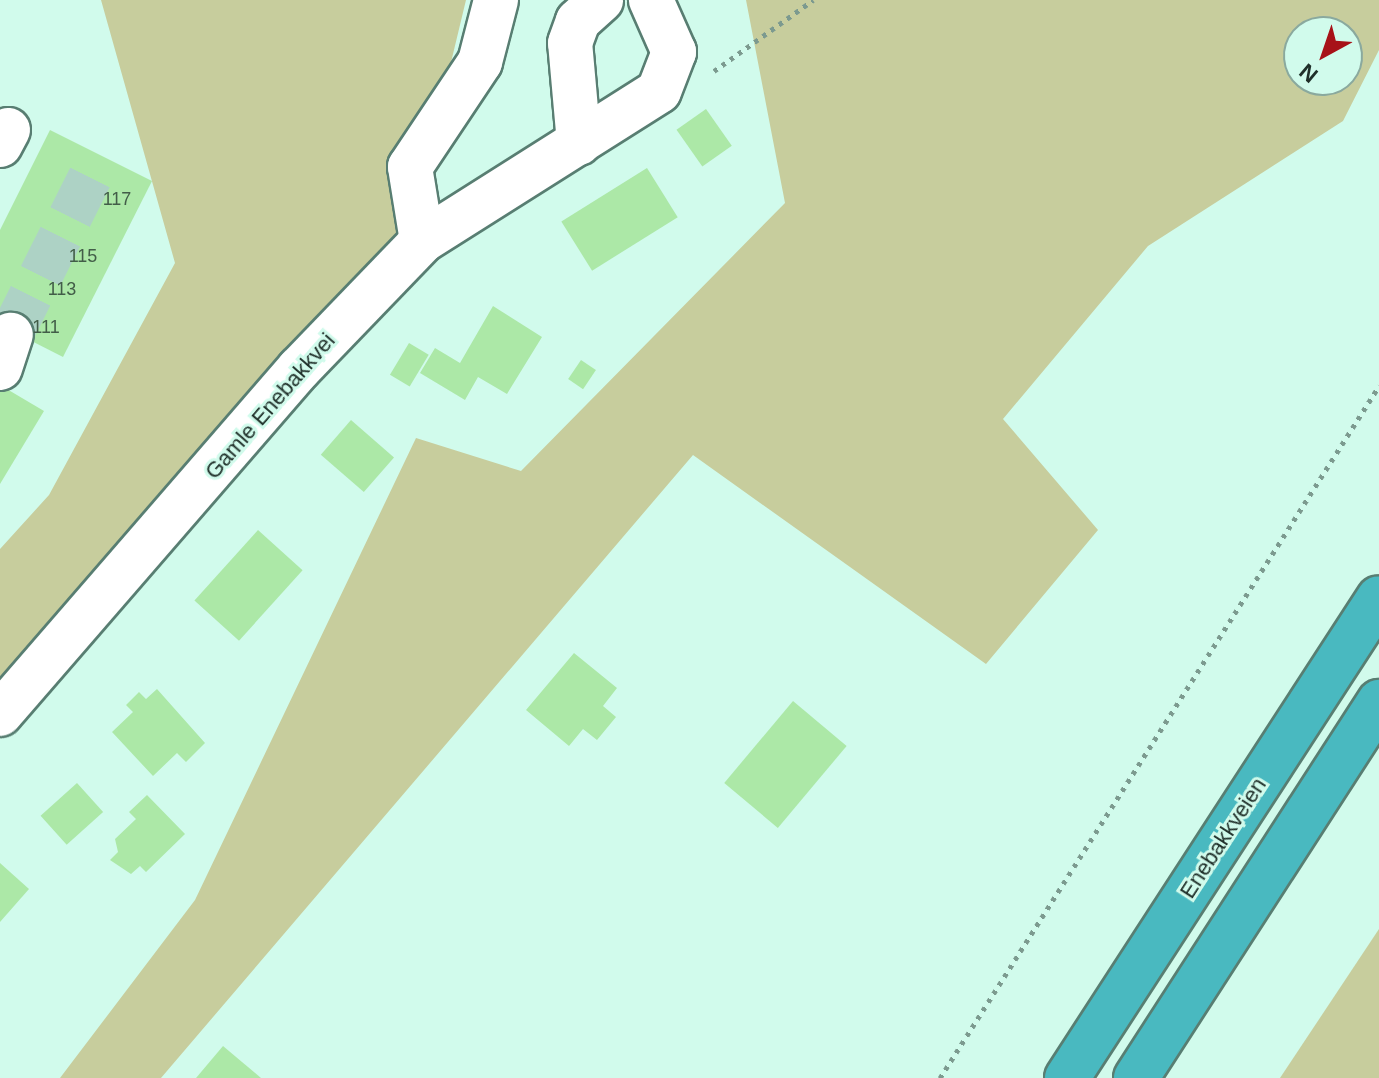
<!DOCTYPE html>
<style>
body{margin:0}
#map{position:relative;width:1379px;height:1078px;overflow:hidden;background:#d1fbec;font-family:Arial,sans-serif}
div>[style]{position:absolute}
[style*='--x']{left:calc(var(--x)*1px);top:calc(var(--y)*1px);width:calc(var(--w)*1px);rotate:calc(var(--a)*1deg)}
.green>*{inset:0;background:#c7cd9d}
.building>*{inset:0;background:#ace8a7;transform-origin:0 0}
.minor-tunnel>*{height:44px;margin-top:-22px;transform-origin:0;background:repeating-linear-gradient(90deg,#add2c5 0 44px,transparent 0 66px)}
.path>*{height:5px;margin-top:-2.5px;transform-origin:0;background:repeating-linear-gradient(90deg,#7c9a8f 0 4px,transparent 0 10px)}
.roads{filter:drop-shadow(2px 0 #587e72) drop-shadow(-2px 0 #587e72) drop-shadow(0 2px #587e72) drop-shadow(0 -2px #587e72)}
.minor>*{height:44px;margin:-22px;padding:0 22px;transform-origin:22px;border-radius:22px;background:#fff}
.highway>*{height:44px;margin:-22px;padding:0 22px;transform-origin:22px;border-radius:22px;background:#49b9c0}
span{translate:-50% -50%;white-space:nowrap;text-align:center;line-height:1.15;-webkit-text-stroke:6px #d1fbec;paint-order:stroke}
.number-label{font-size:18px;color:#425d48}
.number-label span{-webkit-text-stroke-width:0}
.street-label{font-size:22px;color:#1f2f29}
.north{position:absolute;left:1283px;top:16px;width:80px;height:80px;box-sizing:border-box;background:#d1fbec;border:2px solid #8aa99e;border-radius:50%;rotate:220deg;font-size:22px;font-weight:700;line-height:32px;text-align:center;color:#1f2f29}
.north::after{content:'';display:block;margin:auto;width:28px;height:36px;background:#a71218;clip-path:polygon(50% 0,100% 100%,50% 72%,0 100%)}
</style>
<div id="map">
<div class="green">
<div style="clip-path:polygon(101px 0,466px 0,409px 237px,0 686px,0 549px,49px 495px,175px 263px)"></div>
<div style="clip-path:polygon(evenodd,746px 0,1379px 0,1379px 50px,1343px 121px,1148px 246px,1003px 419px,1098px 530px,986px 664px,693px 455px,161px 1078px,60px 1078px,195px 900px,416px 438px,521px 471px,785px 203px,746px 0,1299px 32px,1347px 32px,1347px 80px,1299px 80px,1299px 32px)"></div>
<div style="clip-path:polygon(1379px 929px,1379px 1078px,1280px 1078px)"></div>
</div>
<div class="building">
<div style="left:706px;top:109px;width:45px;height:36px;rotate:55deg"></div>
<div style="clip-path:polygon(50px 130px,152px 181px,63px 357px,0 325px,0 230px)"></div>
<div style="left:647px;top:168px;width:58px;height:101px;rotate:58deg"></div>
<div style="clip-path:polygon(493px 306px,542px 337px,507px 394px,478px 377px,465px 400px,420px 373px,435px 348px,460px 363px)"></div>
<div style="left:409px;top:343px;width:23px;height:37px;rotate:31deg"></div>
<div style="left:581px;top:360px;width:18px;height:23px;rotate:34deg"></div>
<div style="clip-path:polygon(0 385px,44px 411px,0 484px)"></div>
<div style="left:351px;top:420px;width:57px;height:46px;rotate:41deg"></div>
<div style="left:258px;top:530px;width:60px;height:95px;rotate:42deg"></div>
<div style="clip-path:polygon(574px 653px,617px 688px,603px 706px,616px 717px,597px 740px,583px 729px,569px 746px,526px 710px)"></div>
<div style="clip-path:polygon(157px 689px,205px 743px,186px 762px,177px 753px,153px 776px,112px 732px,133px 712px,126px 705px,139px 692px,146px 699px)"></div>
<div style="left:793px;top:701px;width:70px;height:107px;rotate:40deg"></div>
<div style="left:77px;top:783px;width:39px;height:49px;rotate:48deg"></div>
<div style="clip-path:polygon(147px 795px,185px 834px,146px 872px,140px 866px,131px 874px,110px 860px,118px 852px,115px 839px,136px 819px,129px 812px)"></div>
<div style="clip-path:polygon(0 863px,29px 889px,0 922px)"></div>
<div style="clip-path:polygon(223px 1046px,261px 1078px,196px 1078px)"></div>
</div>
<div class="minor-tunnel">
<div style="--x:11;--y:335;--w:192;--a:-63.4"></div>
</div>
<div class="path">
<div style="--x:714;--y:71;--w:122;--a:-35.6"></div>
<div style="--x:940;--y:1078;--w:820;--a:-57.61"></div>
</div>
<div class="roads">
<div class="minor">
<div style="--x:579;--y:143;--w:100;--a:-95.1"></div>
<div style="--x:570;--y:43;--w:23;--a:-70"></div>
<div style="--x:578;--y:21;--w:31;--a:-42"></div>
<div style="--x:0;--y:145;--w:17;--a:-62"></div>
<div style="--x:422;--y:241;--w:75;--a:-99.2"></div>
<div style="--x:410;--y:167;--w:126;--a:-56.3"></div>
<div style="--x:480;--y:62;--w:64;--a:-75.5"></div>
<div style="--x:0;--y:368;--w:35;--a:-72"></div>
<div style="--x:0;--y:714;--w:457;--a:-49.1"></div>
<div style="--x:299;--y:369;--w:178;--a:-46.1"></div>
<div style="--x:422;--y:241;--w:280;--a:-32.3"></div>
<div style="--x:659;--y:91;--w:42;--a:-69"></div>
<div style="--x:674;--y:52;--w:57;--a:-113.9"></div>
</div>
<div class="highway">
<div style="--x:1067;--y:1078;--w:572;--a:-56.98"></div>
<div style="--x:1136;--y:1078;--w:448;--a:-57.1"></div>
</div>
</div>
<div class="number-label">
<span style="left:117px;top:199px">117</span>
<span style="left:83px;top:256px">115</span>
<span style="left:62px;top:289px">113</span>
<span style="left:46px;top:327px">111</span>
</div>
<div class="street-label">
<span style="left:270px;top:406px;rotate:-49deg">Gamle Enebakkvei</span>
<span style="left:1223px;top:838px;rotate:-57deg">Enebakkveien</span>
</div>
<div class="north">N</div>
</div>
